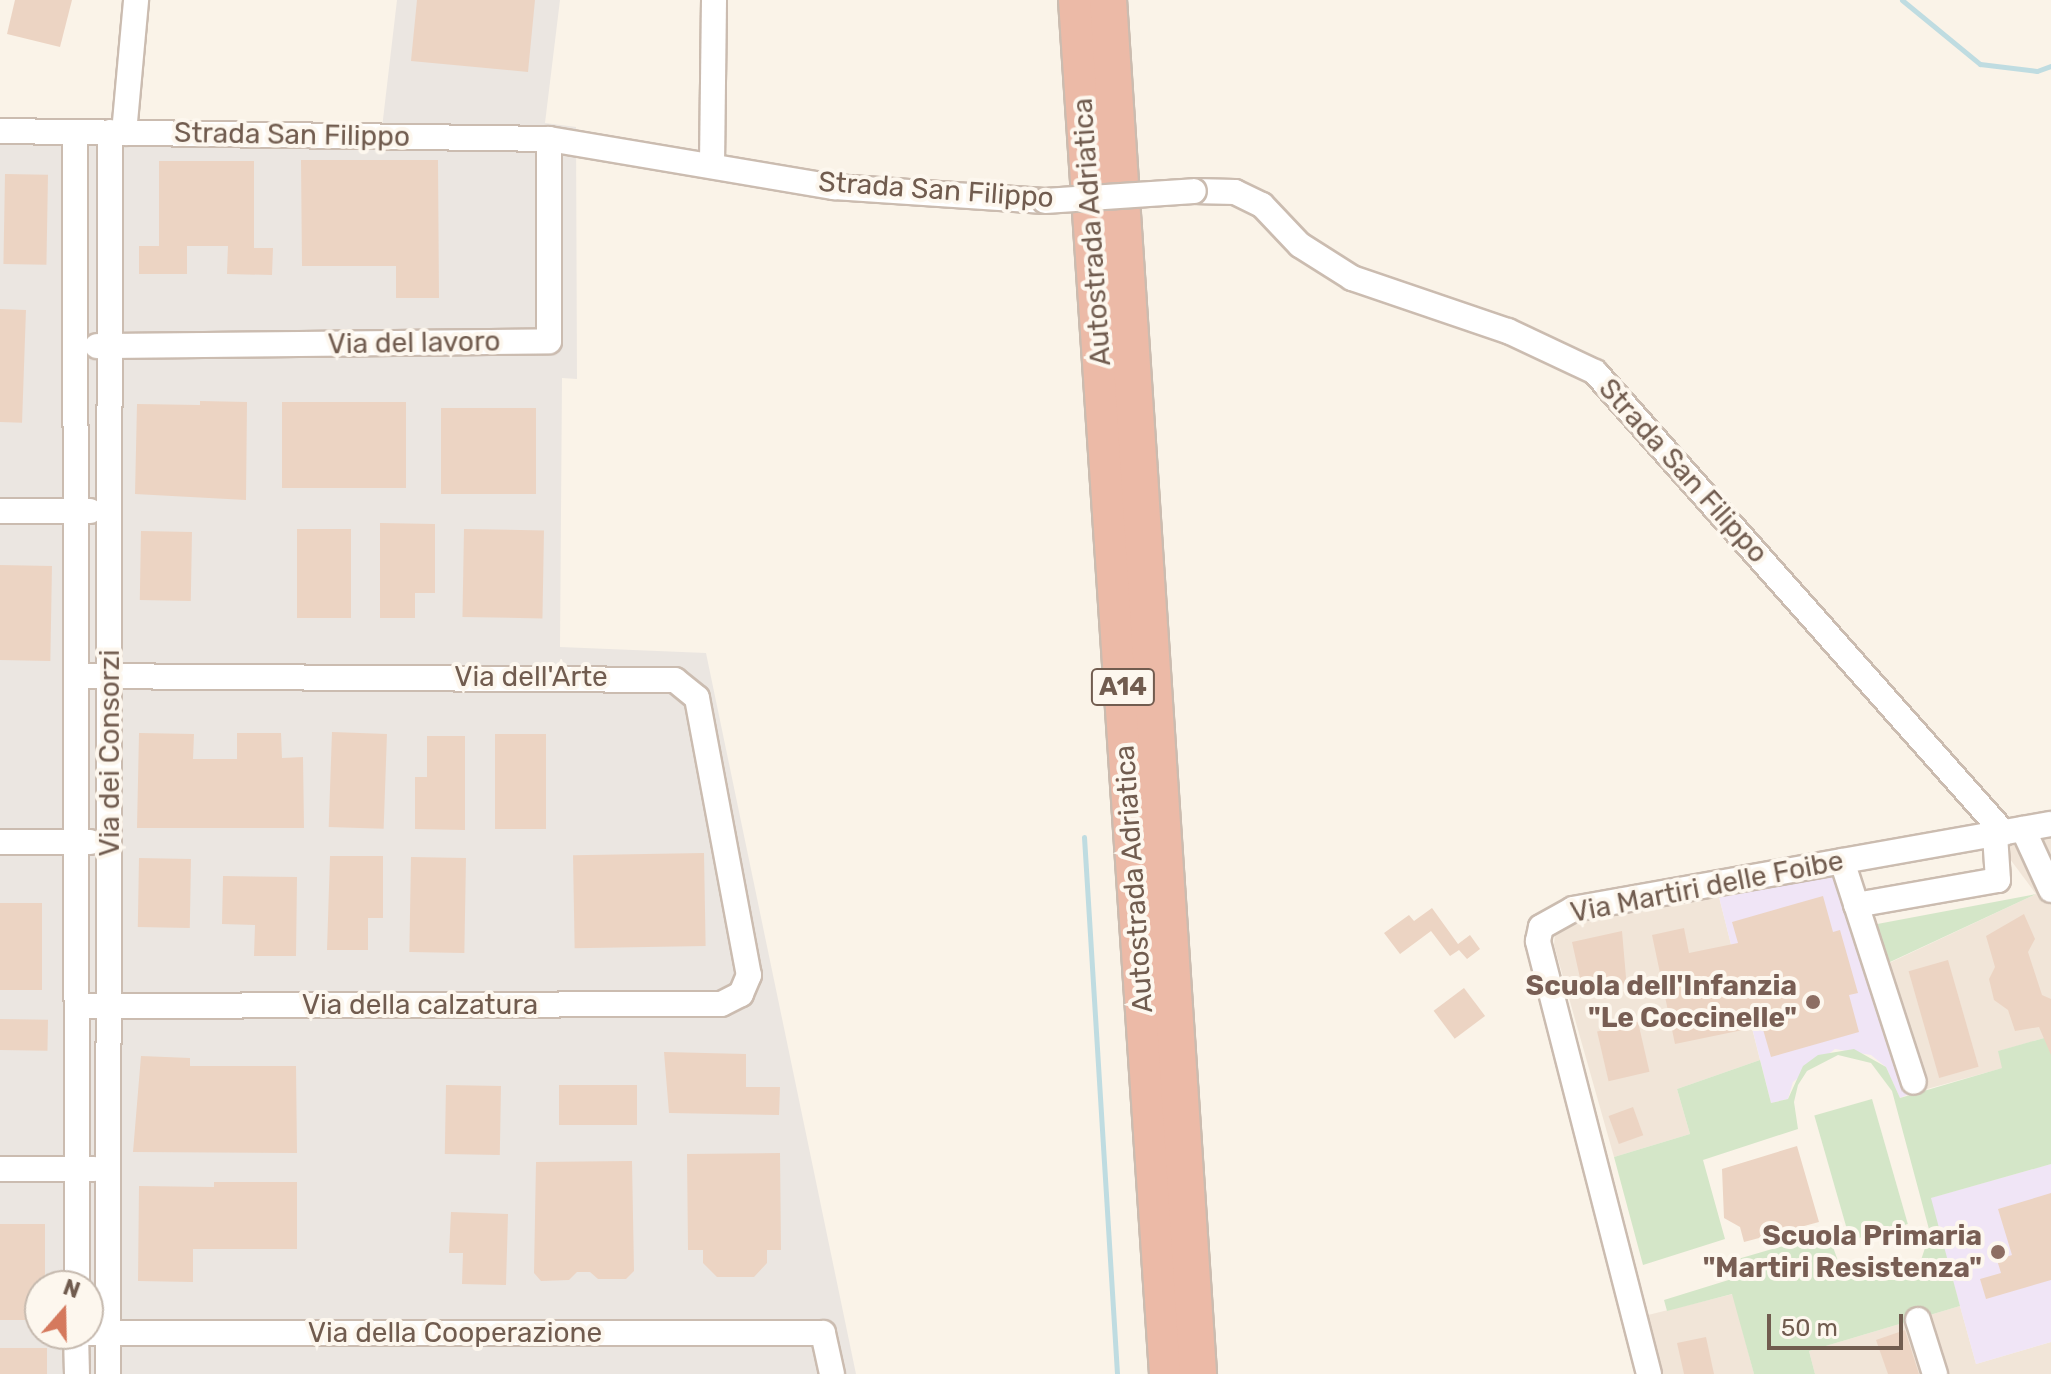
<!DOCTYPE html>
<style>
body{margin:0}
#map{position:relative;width:2051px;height:1374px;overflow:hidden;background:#faf3e8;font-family:Rubik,sans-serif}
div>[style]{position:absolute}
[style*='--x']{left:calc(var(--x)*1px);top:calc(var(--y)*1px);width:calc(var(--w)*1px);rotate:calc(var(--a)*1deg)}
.residential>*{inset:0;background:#f1e5d8}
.industrial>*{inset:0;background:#ebe6e1}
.education>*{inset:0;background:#f0e5f6}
.green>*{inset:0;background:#d4e6c8;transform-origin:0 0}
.stream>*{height:5px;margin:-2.5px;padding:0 2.5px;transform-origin:2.5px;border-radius:2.5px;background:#bfdce1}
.building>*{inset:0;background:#ecd4c3;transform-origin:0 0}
.roads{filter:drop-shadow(2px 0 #cbbcb0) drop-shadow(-2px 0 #cbbcb0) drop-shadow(0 2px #cbbcb0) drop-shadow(0 -2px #cbbcb0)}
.minor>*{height:24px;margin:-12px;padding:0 12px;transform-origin:12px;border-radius:12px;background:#fff}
.highway>*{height:36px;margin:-18px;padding:0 18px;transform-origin:18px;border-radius:18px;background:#ecbaa7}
.bridges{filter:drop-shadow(2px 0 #cbbcb0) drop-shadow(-2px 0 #cbbcb0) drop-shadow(0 2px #cbbcb0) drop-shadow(0 -2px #cbbcb0)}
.minor-bridge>*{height:24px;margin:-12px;padding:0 12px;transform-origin:12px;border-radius:12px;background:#fff}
.dots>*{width:22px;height:22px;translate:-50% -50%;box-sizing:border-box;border:4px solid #fdf7ee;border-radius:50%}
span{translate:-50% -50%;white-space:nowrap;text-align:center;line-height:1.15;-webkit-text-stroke:8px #fdf7ee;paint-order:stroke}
.shield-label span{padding:2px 6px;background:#fdf7ee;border:2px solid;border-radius:6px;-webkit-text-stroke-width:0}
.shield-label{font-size:26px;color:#715c4f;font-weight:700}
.street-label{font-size:28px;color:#715c4f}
.education-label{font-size:28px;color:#785e54;font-weight:700}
.right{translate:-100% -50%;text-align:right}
.north{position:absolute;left:24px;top:1270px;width:80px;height:80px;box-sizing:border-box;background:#fdf7ee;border:2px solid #c5b9ae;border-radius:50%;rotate:20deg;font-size:22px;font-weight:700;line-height:32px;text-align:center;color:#715c4f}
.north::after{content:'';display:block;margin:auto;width:28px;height:36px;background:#d5795d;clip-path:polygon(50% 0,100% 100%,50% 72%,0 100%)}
.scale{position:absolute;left:1767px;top:1314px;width:136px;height:36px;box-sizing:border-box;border:4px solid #715c4f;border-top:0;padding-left:10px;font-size:24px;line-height:28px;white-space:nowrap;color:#715c4f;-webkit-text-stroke:6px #fdf7ee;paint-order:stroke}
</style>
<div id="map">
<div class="residential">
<div style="clip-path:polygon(2051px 838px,2051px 1036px,1999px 1051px,2003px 1068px,1909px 1094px,1870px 972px,2036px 894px,2001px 847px)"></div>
<div style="clip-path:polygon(1719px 897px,1760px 1060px,1677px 1089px,1690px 1134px,1614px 1157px,1554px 945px,1555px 934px,1565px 924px)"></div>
<div style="clip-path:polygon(1733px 1294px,1754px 1374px,1663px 1374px,1648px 1315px)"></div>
<div style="clip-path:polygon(1960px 1306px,1976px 1364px,2051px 1342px,2051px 1374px,1815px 1374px,1809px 1351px)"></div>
</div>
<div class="industrial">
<div style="clip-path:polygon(evenodd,397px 0,560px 0,545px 123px,576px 127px,577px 379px,562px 378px,560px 647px,706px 653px,856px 1374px,0 1374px,0 141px,380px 145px,397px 0,40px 1286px,88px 1286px,88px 1334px,40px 1334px,40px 1286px)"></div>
</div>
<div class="education">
<div style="clip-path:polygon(1840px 875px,1909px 1094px,1900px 1098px,1886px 1067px,1871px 1055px,1835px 1049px,1793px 1082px,1788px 1099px,1771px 1103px,1719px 897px)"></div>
<div style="clip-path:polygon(2051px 1164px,2051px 1342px,1976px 1364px,1930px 1198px)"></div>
</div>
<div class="green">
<div style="clip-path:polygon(2036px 894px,1890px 962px,1872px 925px)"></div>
<div style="clip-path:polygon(2051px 1036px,2051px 1164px,1931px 1198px,1960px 1306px,1809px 1351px,1815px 1374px,1754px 1374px,1732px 1294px,1667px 1311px,1664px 1300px,1735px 1278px,1731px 1261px,1828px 1233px,1838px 1261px,1849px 1272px,1863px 1280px,1894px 1280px,1920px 1263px,1930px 1233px,1892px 1091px,1871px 1063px,1838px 1055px,1807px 1071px,1798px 1085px,1794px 1102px,1798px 1129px,1703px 1160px,1725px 1239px,1643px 1265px,1614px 1157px,1690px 1134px,1677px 1089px,1760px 1060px,1771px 1103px,1788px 1099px,1803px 1066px,1818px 1055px,1854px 1049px,1886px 1067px,1900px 1098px,2002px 1068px,1998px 1051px)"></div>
<div style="left:1872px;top:1099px;width:130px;height:60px;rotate:74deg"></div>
</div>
<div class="stream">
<div style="--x:1902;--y:0;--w:101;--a:39.4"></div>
<div style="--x:1980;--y:64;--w:57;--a:7"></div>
<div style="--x:2037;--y:71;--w:15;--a:-20"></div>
<div style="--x:1084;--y:837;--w:538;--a:86.48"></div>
</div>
<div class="building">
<div style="clip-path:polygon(15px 0,72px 0,60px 47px,7px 34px)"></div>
<div style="clip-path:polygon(417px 0,535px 0,528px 72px,411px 61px)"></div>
<div style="clip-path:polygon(301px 160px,438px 160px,439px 298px,396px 298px,396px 266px,302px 266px)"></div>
<div style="clip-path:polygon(159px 161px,254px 161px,254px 248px,273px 248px,272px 275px,227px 274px,228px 246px,187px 246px,187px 274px,139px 274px,139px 246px,159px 246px)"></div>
<div style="left:5px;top:174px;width:43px;height:90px;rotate:1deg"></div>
<div style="left:0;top:309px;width:26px;height:113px;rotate:2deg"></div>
<div style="clip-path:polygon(200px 401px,247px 402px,246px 500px,135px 494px,137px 404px,200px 405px)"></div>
<div style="left:282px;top:402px;width:124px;height:86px"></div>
<div style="left:441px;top:408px;width:95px;height:86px"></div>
<div style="clip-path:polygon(380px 523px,435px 524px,435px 593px,415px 593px,415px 618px,380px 618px)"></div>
<div style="left:297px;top:529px;width:54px;height:89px"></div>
<div style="left:464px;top:529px;width:80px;height:88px;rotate:1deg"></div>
<div style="left:141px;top:531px;width:51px;height:69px;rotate:1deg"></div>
<div style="left:0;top:565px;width:52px;height:95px;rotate:1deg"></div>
<div style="left:332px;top:732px;width:55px;height:95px;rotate:2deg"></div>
<div style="clip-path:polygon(139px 733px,194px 734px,193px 759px,237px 759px,237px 733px,281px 733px,282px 758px,303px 757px,304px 828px,137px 828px)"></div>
<div style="left:495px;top:734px;width:51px;height:95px"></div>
<div style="clip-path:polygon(427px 736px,465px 736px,465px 830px,415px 829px,415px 777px,427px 777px)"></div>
<div style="left:704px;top:853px;width:93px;height:131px;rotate:89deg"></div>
<div style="clip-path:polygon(330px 856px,383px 856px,383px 918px,368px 918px,368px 950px,327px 950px)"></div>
<div style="left:411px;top:857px;width:55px;height:95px;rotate:1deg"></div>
<div style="left:139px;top:858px;width:52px;height:69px;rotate:1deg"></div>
<div style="clip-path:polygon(223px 876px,297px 877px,296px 956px,254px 956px,255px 925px,222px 924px)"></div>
<div style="clip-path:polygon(1823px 896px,1833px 932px,1840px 930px,1858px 993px,1849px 995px,1859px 1032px,1771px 1057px,1762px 1026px,1675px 1044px,1652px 935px,1684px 928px,1689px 953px,1738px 943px,1732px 922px)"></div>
<div style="left:42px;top:903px;width:87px;height:42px;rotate:90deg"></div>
<div style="clip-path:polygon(1432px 908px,1458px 944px,1470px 935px,1480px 949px,1467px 959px,1459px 950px,1450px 956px,1431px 931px,1400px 954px,1384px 933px,1409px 915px,1414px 921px)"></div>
<div style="clip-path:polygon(2024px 914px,2035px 939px,2028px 952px,2042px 995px,2051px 999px,2051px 1055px,2039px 1027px,2015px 1031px,2008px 1010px,1994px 1000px,1989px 979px,1995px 967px,1986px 936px)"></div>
<div style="clip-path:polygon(1622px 931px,1627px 989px,1593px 996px,1588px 976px,1580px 978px,1572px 942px)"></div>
<div style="left:1948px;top:960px;width:111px;height:41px;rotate:74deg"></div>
<div style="left:1464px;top:988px;width:35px;height:38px;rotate:53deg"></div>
<div style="left:0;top:1019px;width:48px;height:31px;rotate:1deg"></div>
<div style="left:1638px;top:1022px;width:51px;height:42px;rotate:77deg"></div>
<div style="clip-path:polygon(664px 1052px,746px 1054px,746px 1087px,780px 1087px,779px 1115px,669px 1113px)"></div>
<div style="clip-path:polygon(141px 1056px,190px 1058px,190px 1066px,296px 1066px,297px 1153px,133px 1152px)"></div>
<div style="left:446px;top:1085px;width:55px;height:69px;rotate:1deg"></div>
<div style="left:559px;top:1085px;width:78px;height:40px"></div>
<div style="left:1633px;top:1107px;width:30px;height:26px;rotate:70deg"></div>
<div style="clip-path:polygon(1797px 1146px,1819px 1222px,1744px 1242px,1740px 1227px,1724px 1218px,1722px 1169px)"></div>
<div style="clip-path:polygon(780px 1153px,781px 1250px,767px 1250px,767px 1263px,754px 1277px,717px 1277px,703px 1263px,703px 1250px,688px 1250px,687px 1154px)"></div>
<div style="clip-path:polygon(632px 1161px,634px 1271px,626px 1279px,598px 1279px,590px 1272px,577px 1272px,569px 1280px,541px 1281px,534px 1273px,536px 1162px)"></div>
<div style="clip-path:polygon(214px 1182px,297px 1182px,297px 1249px,193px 1249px,193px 1282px,138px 1281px,139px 1186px,214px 1187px)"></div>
<div style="clip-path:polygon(2051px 1193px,2051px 1280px,1986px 1299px,1980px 1279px,2001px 1273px,1997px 1260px,2012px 1255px,1998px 1209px)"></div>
<div style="clip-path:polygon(451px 1212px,508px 1214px,506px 1285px,462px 1284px,463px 1253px,449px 1253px)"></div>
<div style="left:0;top:1224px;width:45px;height:96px"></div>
<div style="clip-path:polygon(1905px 1330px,1919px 1374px,1888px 1374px,1876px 1340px)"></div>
<div style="clip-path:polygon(1706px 1337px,1714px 1374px,1684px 1374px,1677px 1343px)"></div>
<div style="left:0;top:1348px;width:47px;height:26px"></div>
</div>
<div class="roads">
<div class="minor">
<div style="--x:0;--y:131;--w:549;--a:0.83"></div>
<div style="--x:549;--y:139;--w:289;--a:9.6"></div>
<div style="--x:834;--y:187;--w:211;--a:3.8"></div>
<div style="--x:75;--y:132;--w:1154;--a:89.9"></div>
<div style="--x:124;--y:133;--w:134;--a:-84.8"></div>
<div style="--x:712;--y:164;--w:164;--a:-89.3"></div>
<div style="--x:1194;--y:191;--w:41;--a:1.4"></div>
<div style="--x:1235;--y:192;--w:30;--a:26"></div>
<div style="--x:1262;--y:205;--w:55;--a:46.5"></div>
<div style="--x:1300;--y:245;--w:62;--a:32.4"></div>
<div style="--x:1352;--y:278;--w:165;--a:18.8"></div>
<div style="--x:1508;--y:331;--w:96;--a:25.2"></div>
<div style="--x:1595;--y:372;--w:616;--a:48.42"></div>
<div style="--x:97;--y:346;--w:452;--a:-0.6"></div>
<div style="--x:549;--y:341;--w:202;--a:-90"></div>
<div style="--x:0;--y:511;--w:90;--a:0"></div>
<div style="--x:76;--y:676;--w:599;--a:0.38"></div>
<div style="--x:675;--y:680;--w:28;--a:39"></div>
<div style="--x:697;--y:698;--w:282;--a:79.4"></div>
<div style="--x:749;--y:975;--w:21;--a:113"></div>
<div style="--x:741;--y:994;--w:22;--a:153"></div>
<div style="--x:721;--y:1004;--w:644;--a:179.82"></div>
<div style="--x:2023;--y:829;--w:67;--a:65.3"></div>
<div style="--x:0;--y:842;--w:90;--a:0"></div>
<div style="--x:1842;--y:861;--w:232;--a:72"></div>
<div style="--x:1856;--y:905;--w:144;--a:-10"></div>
<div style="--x:1998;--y:880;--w:45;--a:-93.8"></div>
<div style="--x:0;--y:1169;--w:94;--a:0"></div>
<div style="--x:1918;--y:1320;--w:57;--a:72.5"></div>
<div style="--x:88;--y:1333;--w:735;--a:0"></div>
<div style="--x:823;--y:1333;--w:42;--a:77.6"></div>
<div style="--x:76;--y:1334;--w:40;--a:88.6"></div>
<div style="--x:108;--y:1374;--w:1242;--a:-89.91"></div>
<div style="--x:1649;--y:1374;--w:447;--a:-104.4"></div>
<div style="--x:1538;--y:941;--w:14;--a:-78"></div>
<div style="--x:1541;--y:927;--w:37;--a:-29"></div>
<div style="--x:1573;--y:909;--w:485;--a:-10.1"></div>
</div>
<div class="highway">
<div style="--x:1077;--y:0;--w:1377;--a:86.21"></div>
<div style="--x:1108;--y:0;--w:1377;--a:86.25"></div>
</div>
</div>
<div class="bridges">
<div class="minor-bridge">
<div style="--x:1045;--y:201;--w:149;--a:-3.8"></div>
</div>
</div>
<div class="dots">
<div style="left:1813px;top:1002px;background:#8d6e63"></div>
<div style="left:1998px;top:1252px;background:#8d6e63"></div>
</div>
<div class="shield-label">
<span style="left:1123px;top:687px">A14</span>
</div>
<div class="street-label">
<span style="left:292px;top:135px;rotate:1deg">Strada San Filippo</span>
<span style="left:936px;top:190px;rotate:4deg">Strada San Filippo</span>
<span style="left:1092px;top:232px;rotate:-94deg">Autostrada Adriatica</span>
<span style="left:414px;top:343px;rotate:-1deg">Via del lavoro</span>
<span style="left:1683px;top:471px;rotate:48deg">Strada San Filippo</span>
<span style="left:531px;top:677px">Via dell'Arte</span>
<span style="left:110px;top:753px;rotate:-90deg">Via dei Consorzi</span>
<span style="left:1134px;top:879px;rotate:-94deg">Autostrada Adriatica</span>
<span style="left:1707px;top:887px;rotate:-11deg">Via Martiri delle Foibe</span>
<span style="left:420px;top:1005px">Via della calzatura</span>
<span style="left:455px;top:1333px">Via della Cooperazione</span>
</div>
<div class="education-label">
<span class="right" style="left:1797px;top:1002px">Scuola dell'Infanzia<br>"Le Coccinelle"</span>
<span class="right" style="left:1982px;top:1252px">Scuola Primaria<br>"Martiri Resistenza"</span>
</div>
<div class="north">N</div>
<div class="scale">50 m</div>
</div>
